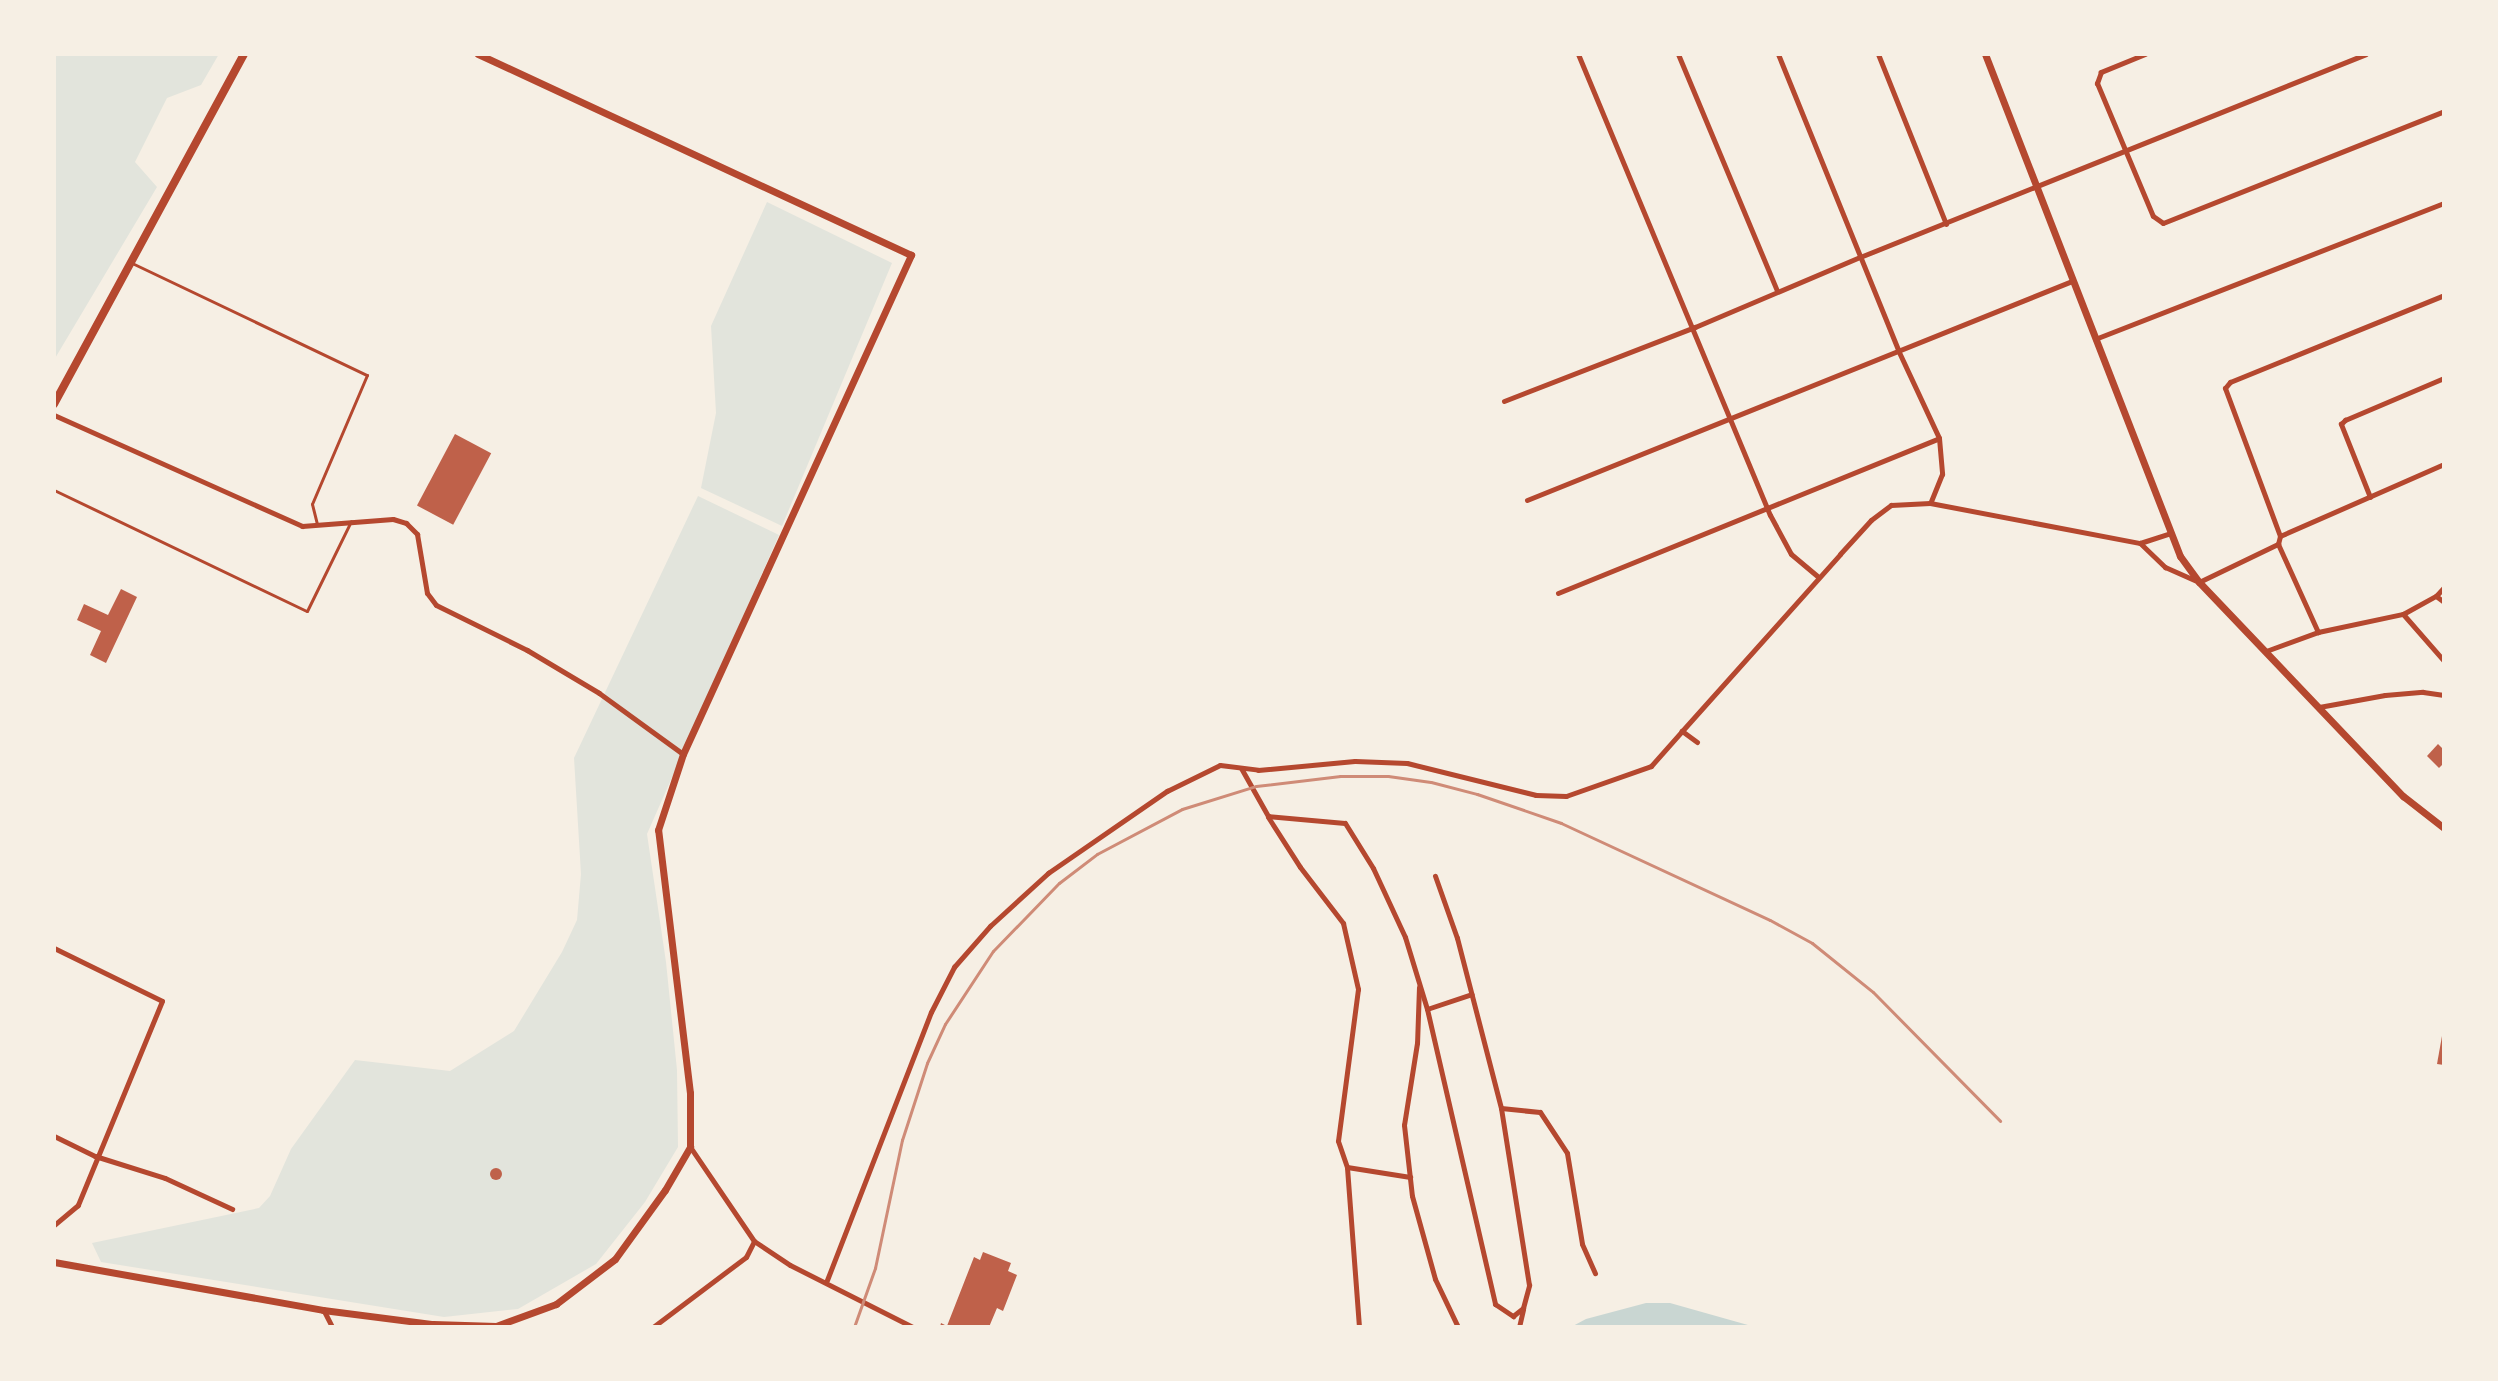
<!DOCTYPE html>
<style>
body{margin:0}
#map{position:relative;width:2498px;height:1381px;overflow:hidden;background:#f6efe4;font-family:"Source Sans 3",sans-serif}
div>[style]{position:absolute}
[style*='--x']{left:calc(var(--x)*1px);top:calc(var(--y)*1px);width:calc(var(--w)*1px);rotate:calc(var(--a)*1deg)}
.green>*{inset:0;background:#e2e4dc}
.water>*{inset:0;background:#c9d6d2}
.building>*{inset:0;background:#bf614a;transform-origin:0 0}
.round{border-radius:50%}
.service>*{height:3px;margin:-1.5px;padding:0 1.5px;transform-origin:1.5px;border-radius:1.5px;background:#b5482f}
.minor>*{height:5px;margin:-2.5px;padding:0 2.5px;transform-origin:2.5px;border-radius:2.5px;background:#b5482f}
.tertiary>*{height:7px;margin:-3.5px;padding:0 3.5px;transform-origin:3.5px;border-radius:3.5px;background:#b5482f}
.secondary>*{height:8px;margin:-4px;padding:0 4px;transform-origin:4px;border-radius:4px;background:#b5482f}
.rail>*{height:3px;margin:-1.5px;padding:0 1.5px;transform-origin:1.5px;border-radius:1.5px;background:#cf8b77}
span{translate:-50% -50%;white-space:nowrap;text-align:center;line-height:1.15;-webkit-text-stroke:8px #f6efe4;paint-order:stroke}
.frame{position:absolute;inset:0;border:56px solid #f6efe4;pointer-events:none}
</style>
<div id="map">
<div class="green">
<div style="clip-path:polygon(54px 54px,219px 54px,201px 85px,167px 98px,135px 162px,157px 187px,54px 360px)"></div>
<div style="clip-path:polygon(767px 202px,892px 263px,782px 526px,701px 488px,716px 413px,711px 326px)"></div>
<div style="clip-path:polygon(698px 496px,779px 535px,647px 834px,666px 962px,677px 1070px,678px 1147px,645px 1202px,596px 1264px,518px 1309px,444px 1317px,101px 1262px,92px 1243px,259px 1208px,270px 1196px,291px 1149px,355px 1060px,450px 1071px,514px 1031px,562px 952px,577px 920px,581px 874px,574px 758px)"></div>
</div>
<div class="water">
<div style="clip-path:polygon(1646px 1303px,1670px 1303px,1755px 1327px,1571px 1327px,1586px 1319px)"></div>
</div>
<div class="building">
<div style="left:455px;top:434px;width:41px;height:81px;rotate:28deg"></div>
<div style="clip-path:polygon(121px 589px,137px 597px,106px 663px,90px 655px,101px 631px,77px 620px,84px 604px,108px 615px)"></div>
<div style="clip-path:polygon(2438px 744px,2444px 750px,2444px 763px,2439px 768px,2427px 756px)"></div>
<div style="clip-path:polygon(2442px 1036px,2444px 1036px,2444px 1065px,2437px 1064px)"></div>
<div class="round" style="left:490px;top:1168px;width:12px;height:12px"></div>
<div style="clip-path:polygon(983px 1252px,1011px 1263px,1008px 1271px,1017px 1275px,1003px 1311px,997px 1308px,989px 1327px,940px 1327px,941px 1323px,947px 1326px,974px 1257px,980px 1260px)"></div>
</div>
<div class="service">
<div style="--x:134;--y:264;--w:258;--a:25.5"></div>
<div style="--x:367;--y:375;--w:140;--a:113.1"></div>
<div style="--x:312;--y:504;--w:21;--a:76"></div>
<div style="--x:54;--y:490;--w:280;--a:25.6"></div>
<div style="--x:307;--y:611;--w:100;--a:-63.9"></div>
</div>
<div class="minor">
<div style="--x:1578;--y:54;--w:499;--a:67.4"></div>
<div style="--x:1770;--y:515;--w:44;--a:61.7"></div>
<div style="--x:1791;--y:554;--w:35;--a:40"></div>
<div style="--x:1678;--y:54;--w:257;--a:67.3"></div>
<div style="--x:1778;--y:54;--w:319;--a:67.9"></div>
<div style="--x:1898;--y:350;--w:97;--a:65"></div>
<div style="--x:1939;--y:438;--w:36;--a:85"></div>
<div style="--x:1942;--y:474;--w:31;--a:112"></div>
<div style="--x:1878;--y:54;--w:183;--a:68.2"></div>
<div style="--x:2145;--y:54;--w:48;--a:157.8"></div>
<div style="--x:2101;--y:72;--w:12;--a:110"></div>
<div style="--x:2097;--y:83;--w:144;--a:67.2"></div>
<div style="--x:2153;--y:216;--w:12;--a:35"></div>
<div style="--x:2163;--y:223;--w:302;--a:-21.7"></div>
<div style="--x:2095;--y:339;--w:375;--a:-21.3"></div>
<div style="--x:1504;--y:401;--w:205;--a:-21.2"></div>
<div style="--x:1695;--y:327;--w:179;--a:-23"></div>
<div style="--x:1860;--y:257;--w:545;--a:-21.86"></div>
<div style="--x:54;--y:415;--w:272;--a:24.1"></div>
<div style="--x:302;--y:526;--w:91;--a:-4.4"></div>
<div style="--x:393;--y:519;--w:14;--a:17"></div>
<div style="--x:406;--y:523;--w:16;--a:45"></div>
<div style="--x:417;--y:534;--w:60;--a:80.4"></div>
<div style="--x:427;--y:593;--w:15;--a:53"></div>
<div style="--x:436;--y:605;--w:102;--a:26.3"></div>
<div style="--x:527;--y:650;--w:84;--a:30.8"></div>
<div style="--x:599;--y:693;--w:104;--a:36"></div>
<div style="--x:2370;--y:497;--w:79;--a:-111.7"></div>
<div style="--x:2341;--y:424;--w:6;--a:-45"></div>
<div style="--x:2345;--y:420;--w:108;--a:-23"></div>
<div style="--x:1527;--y:500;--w:587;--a:-21.89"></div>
<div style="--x:2280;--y:536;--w:158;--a:-110.4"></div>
<div style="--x:2225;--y:388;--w:8;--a:-50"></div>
<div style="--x:2230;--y:382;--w:231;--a:-22.1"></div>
<div style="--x:2140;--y:543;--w:32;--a:-18"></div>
<div style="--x:2278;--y:544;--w:97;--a:65.6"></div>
<div style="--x:1558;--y:593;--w:411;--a:-22.1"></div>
<div style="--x:2436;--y:596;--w:10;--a:37"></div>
<div style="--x:2403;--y:614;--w:62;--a:48.9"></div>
<div style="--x:2266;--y:651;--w:55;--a:-20.1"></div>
<div style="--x:2318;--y:632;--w:87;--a:-12"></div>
<div style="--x:2403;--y:614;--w:38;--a:-29"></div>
<div style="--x:2436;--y:596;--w:12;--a:-48"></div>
<div style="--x:2319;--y:707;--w:67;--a:-10.3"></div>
<div style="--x:2385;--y:695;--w:38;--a:-5"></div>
<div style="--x:2423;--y:692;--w:21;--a:8"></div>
<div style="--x:1697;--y:742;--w:19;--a:-144"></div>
<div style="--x:1682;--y:731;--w:237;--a:-48.2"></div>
<div style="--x:1840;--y:554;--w:46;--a:-47.6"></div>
<div style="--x:1871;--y:520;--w:25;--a:-37"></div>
<div style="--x:1891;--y:505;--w:39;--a:-3"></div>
<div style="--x:1930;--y:503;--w:214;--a:10.8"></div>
<div style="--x:2140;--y:543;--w:35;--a:44"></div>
<div style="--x:2165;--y:567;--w:37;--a:24"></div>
<div style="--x:2199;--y:582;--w:88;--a:-25.7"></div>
<div style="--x:2278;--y:544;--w:8;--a:-76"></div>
<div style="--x:2280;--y:536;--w:179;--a:-23.7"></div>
<div style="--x:1241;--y:768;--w:55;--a:60.6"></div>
<div style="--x:1268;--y:816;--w:77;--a:5.2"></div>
<div style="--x:1345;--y:823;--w:53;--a:58.1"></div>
<div style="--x:1373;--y:868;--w:76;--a:65.1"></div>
<div style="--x:1405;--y:937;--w:75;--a:73"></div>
<div style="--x:1427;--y:1009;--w:303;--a:77"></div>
<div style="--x:1495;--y:1304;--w:22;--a:34"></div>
<div style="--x:1513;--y:1316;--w:13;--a:-39"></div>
<div style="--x:1523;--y:1308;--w:24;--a:-75"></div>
<div style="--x:1529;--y:1285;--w:179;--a:-99"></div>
<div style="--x:1501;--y:1108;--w:176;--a:-104.5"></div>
<div style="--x:1457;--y:938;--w:66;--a:-109.5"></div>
<div style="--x:1268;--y:817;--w:59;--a:57.4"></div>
<div style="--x:1300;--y:867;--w:71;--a:52.5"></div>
<div style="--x:1343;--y:923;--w:68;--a:77.2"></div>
<div style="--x:1358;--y:989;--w:153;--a:97.5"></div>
<div style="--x:1338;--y:1141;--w:28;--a:71"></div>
<div style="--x:54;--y:948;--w:120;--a:26.1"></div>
<div style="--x:162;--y:1001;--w:221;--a:112.4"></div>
<div style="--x:78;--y:1205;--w:31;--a:140"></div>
<div style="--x:1419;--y:987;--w:56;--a:92"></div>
<div style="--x:1417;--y:1043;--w:83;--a:99"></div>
<div style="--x:1404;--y:1125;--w:71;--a:83.6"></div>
<div style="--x:1412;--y:1196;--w:86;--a:74.5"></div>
<div style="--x:1435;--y:1279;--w:53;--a:64.4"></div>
<div style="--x:1427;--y:1009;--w:47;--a:-18.4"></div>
<div style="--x:1501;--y:1108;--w:39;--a:6"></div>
<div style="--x:1540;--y:1112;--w:49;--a:56.6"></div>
<div style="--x:1567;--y:1153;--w:92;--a:80.6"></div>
<div style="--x:1582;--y:1244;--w:32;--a:66"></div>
<div style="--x:54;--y:1136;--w:46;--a:26"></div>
<div style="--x:95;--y:1156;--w:73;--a:17.4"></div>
<div style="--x:165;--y:1178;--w:74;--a:24.8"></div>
<div style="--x:754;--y:1241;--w:43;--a:33.7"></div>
<div style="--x:790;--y:1265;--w:138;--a:26.8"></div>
<div style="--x:827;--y:1280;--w:287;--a:-68.8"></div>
<div style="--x:931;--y:1012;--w:51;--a:-62.9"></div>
<div style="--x:954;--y:967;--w:55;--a:-48.7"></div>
<div style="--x:990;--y:926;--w:79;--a:-42.4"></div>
<div style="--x:1048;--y:873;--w:145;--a:-34.6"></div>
<div style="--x:1167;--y:791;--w:59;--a:-26.1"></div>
<div style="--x:1220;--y:765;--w:38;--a:7"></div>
<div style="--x:1258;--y:770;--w:97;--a:-5.3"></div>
<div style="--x:1355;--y:761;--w:52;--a:2.2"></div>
<div style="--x:1407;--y:763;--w:133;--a:13.9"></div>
<div style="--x:1536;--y:795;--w:30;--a:2"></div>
<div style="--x:1566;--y:796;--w:90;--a:-19.4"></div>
<div style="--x:1651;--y:766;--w:47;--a:-48.5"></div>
<div style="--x:324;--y:1311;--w:18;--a:63"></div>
<div style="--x:653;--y:1327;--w:116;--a:-37"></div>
<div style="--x:746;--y:1257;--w:18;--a:-63"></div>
<div style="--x:754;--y:1241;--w:114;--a:-124.2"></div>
<div style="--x:1359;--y:1327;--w:160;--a:-94.3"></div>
<div style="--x:1347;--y:1167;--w:64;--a:9"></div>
<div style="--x:1519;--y:1327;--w:18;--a:-77"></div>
</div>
<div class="tertiary">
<div style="--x:1985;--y:54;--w:539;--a:68.77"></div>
<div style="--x:2180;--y:556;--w:32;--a:54"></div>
<div style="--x:2199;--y:582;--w:296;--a:46.4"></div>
<div style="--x:2403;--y:796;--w:52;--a:38"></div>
<div style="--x:54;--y:1262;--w:273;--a:10.1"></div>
<div style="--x:323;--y:1310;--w:111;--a:7.3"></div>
<div style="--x:433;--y:1324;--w:63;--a:1.8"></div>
<div style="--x:496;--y:1326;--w:64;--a:-20.1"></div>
<div style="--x:556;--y:1304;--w:74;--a:-37.3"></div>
<div style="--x:615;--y:1259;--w:85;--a:-54.1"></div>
<div style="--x:665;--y:1190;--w:50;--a:-59.8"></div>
<div style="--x:690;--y:1147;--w:54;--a:-90"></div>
<div style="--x:690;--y:1093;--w:265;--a:-96.9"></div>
<div style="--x:658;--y:830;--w:80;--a:-71.8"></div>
<div style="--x:683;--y:754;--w:549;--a:-65.44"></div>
<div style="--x:911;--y:255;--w:478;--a:-155.1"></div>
</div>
<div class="secondary">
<div style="--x:54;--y:404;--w:398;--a:-61.5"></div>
</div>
<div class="rail">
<div style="--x:854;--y:1327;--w:63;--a:-70.4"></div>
<div style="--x:875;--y:1268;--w:131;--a:-78.1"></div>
<div style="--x:902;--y:1140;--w:81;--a:-72"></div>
<div style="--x:927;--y:1063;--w:43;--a:-65.2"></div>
<div style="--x:945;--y:1024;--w:87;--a:-56.7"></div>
<div style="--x:993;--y:951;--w:95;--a:-45.9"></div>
<div style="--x:1059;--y:883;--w:48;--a:-37.3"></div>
<div style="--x:1097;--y:854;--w:96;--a:-27.9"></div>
<div style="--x:1182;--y:809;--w:77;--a:-17.3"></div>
<div style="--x:1256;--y:786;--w:85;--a:-6.8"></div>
<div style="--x:1340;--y:776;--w:48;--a:0"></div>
<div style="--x:1388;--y:776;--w:43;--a:7.9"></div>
<div style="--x:1431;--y:782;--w:48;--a:14.6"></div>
<div style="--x:1477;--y:794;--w:89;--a:19"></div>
<div style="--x:1561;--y:823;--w:230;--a:24.9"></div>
<div style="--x:1770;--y:920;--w:48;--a:28.7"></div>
<div style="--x:1812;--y:943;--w:78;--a:38.8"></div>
<div style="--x:1873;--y:992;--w:181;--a:45.4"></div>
</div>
<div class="frame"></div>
</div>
